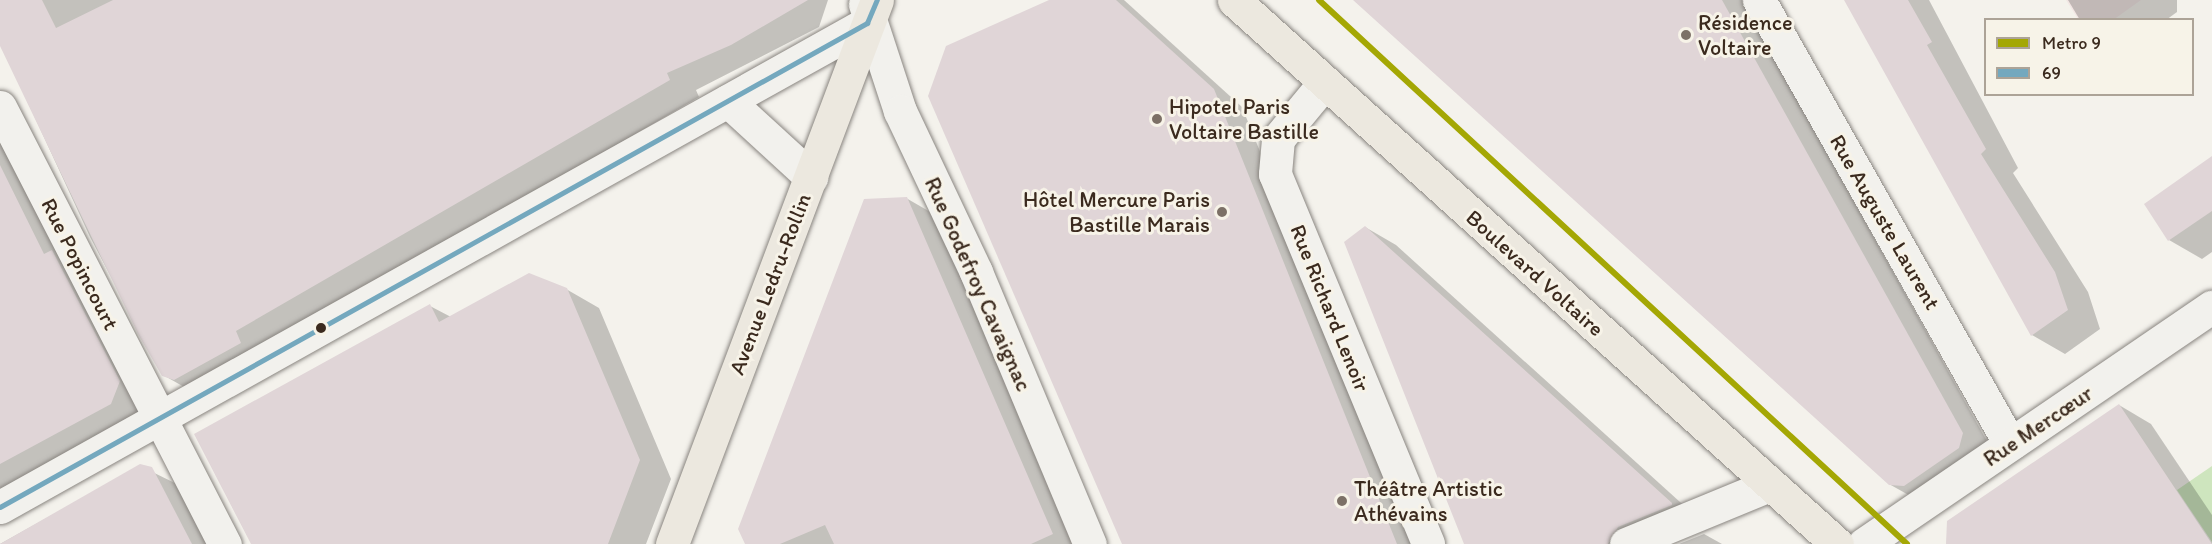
<!DOCTYPE html>
<meta charset="utf-8">
<style>
body{margin:0}
#map{position:relative;width:2212px;height:544px;overflow:hidden;background:#f4f2ec;font-family:Itim,sans-serif}
div>[style]{position:absolute}
[style*='--x']{left:calc(var(--x)*1px);top:calc(var(--y)*1px);width:calc(var(--w)*1px);rotate:calc(var(--a)*1deg)}
.built>*{inset:0;background:#f2e6e4}
.green>*{inset:0;background:#cee5be}
.shadow>*{inset:0;background:#0003}
.building>*{inset:0;background:#e0d5d7}
.roads{filter:drop-shadow(0 0 2px #898580) drop-shadow(0 0 2px #898580)}
.minor>*{height:33px;margin:-16.5px;padding:0 16.5px;transform-origin:16.5px;border-radius:16.5px;background:#f2f1ed}
.major>*{height:33px;margin:-16.5px;padding:0 16.5px;transform-origin:16.5px;border-radius:16.5px;background:#ece8df}
.bus-1>*{height:4.5px;margin:-2.25px;padding:0 2.25px;transform-origin:2.25px;border-radius:2.25px;background:#74a8be}
.metro-1>*{height:6px;margin:-3px;padding:0 3px;transform-origin:3px;border-radius:3px;background:#a4a704}
.dots>*{width:16px;height:16px;translate:-50% -50%;box-sizing:border-box;border:3px solid #f7f3e8;border-radius:50%}
span{translate:-50% -50%;white-space:nowrap;text-align:center;line-height:1.15;-webkit-text-stroke:6px #f7f3e8;paint-order:stroke}
.poi-label{font-size:22px;color:#3b2a1e}
.left{translate:0 -50%;text-align:left}
.right{translate:-100% -50%;text-align:right}
.street-label{font-size:22px;color:#3b2a1e}
.legend{position:absolute;left:1984px;top:18px;width:210px;height:78px;box-sizing:border-box;background:#f7f3e8;border:2px solid #aca397;margin:0;padding:8px 10px;list-style:none;font-size:18px;color:#3b2a1e}
.legend li{display:flex;align-items:center;gap:12px;height:30px}
.legend b{width:30px;border:2px solid #aca397}
</style>
<div id="map">
<div class="built">
<div style="clip-path:polygon(2066px 0,2141px 0,2113px 20px,2078px 19px)"></div>
</div>
<div class="green">
<div style="clip-path:polygon(2212px 466px,2212px 542px,2177px 490px)"></div>
</div>
<div class="shadow">
<div style="clip-path:polygon(0 0,828px 0,819px 27px,696px 90px,699px 97px,193px 392px,163px 375px,90px 237px,0 42px)"></div>
<div style="clip-path:polygon(1052px 0,1124px 0,1242px 107px,1419px 544px,1123px 544px)"></div>
<div style="clip-path:polygon(1354px 0,1742px 0,1993px 452px,1921px 502px,1889px 484px)"></div>
<div style="clip-path:polygon(1846px 0,1929px 0,2018px 168px,2013px 173px,2088px 292px,2100px 329px,2065px 354px,2032px 335px)"></div>
<div style="clip-path:polygon(2068px 0,2177px 0,2177px 12px,2166px 20px,2080px 20px)"></div>
<div style="clip-path:polygon(0 126px,147px 398px,139px 420px,0 496px)"></div>
<div style="clip-path:polygon(2212px 158px,2212px 252px,2202px 259px,2169px 240px)"></div>
<div style="clip-path:polygon(906px 198px,939px 217px,1081px 544px,746px 544px)"></div>
<div style="clip-path:polygon(1365px 227px,1396px 245px,1701px 521px,1653px 544px,1466px 544px)"></div>
<div style="clip-path:polygon(566px 289px,599px 308px,671px 479px,646px 544px,253px 544px,430px 306px,451px 317px)"></div>
<div style="clip-path:polygon(2119px 405px,2151px 424px,2212px 515px,2212px 544px,1956px 544px)"></div>
<div style="clip-path:polygon(140px 466px,183px 487px,213px 544px,0 544px)"></div>
<div style="clip-path:polygon(1704px 534px,1722px 544px,1679px 544px)"></div>
</div>
<div class="building">
<div style="clip-path:polygon(0 0,42px 0,56px 28px,113px 0,808px 0,731px 45px,667px 73px,670px 80px,236px 331px,241px 343px,174px 380px,162px 376px,138px 334px,0 46px)"></div>
<div style="clip-path:polygon(1049px 0,1116px 0,1214px 89px,1397px 544px,1122px 544px,928px 96px,946px 46px)"></div>
<div style="clip-path:polygon(1353px 0,1722px 0,1963px 433px,1959px 448px,1904px 486px,1889px 485px)"></div>
<div style="clip-path:polygon(1844px 0,1908px 0,1932px 42px,1927px 45px,1986px 149px,1981px 154px,2055px 272px,2068px 310px,2031px 336px)"></div>
<div style="clip-path:polygon(2212px 156px,2212px 211px,2168px 241px,2144px 204px)"></div>
<div style="clip-path:polygon(0 165px,44px 254px,52px 250px,120px 381px,111px 404px,0 464px)"></div>
<div style="clip-path:polygon(907px 197px,1053px 534px,1031px 544px,834px 544px,825px 525px,780px 544px,745px 544px,738px 529px,864px 199px)"></div>
<div style="clip-path:polygon(1365px 226px,1672px 503px,1672px 505px,1618px 527px,1608px 544px,1464px 544px,1344px 242px)"></div>
<div style="clip-path:polygon(529px 273px,567px 288px,640px 460px,608px 544px,251px 544px,194px 434px,430px 304px,439px 322px)"></div>
<div style="clip-path:polygon(2119px 404px,2212px 544px,1946px 544px,1947px 521px)"></div>
<div style="clip-path:polygon(140px 464px,152px 467px,192px 544px,0 544px)"></div>
</div>
<div class="roads">
<div class="minor">
<div style="--x:1759;--y:0;--w:510;--a:60.52"></div>
<div style="--x:865;--y:4;--w:113;--a:71.9"></div>
<div style="--x:900;--y:111;--w:178;--a:64.7"></div>
<div style="--x:976;--y:272;--w:295;--a:67.3"></div>
<div style="--x:1325;--y:82;--w:74;--a:129.5"></div>
<div style="--x:1278;--y:139;--w:35;--a:95"></div>
<div style="--x:1275;--y:174;--w:400;--a:67.5"></div>
<div style="--x:728;--y:101;--w:113;--a:42.5"></div>
<div style="--x:0;--y:107;--w:492;--a:62.8"></div>
<div style="--x:0;--y:507;--w:993;--a:-29.17"></div>
<div style="--x:1626;--y:544;--w:155;--a:-22.4"></div>
<div style="--x:1864;--y:544;--w:421;--a:-34.3"></div>
</div>
<div class="major">
<div style="--x:1234;--y:0;--w:812;--a:42.06"></div>
<div style="--x:672;--y:544;--w:581;--a:-69.35"></div>
</div>
</div>
<div class="bus-1">
<div style="--x:0;--y:507;--w:993;--a:-29.17"></div>
<div style="--x:867;--y:23;--w:25;--a:-67"></div>
</div>
<div class="metro-1">
<div style="--x:1319;--y:0;--w:801;--a:42.77"></div>
</div>
<div class="dots">
<div style="left:1686px;top:35px;background:#7c7066"></div>
<div style="left:1157px;top:119px;background:#7c7066"></div>
<div style="left:1222px;top:212px;background:#7c7066"></div>
<div style="left:321px;top:328px;background:#3b2a1e"></div>
<div style="left:1342px;top:501px;background:#7c7066"></div>
</div>
<div class="poi-label">
<span class="left" style="left:1698px;top:35px">Résidence<br>Voltaire</span>
<span class="left" style="left:1169px;top:119px">Hipotel Paris<br>Voltaire Bastille</span>
<span class="right" style="left:1210px;top:212px">Hôtel Mercure Paris<br>Bastille Marais</span>
<span class="left" style="left:1354px;top:501px">Théâtre Artistic<br>Athévains</span>
</div>
<div class="street-label">
<span style="left:1885px;top:222px;rotate:60deg">Rue Auguste Laurent</span>
<span style="left:80px;top:264px;rotate:63deg">Rue Popincourt</span>
<span style="left:1535px;top:273px;rotate:42deg">Boulevard Voltaire</span>
<span style="left:770px;top:284px;rotate:-69deg">Avenue Ledru-Rollin</span>
<span style="left:978px;top:284px;rotate:66deg">Rue Godefroy Cavaignac</span>
<span style="left:1330px;top:308px;rotate:68deg">Rue Richard Lenoir</span>
<span style="left:2038px;top:426px;rotate:-34deg">Rue Mercœur</span>
</div>
<ul class="legend">
<li><b style="height:8px;background:#a4a704"></b>Metro 9</li>
<li><b style="height:8px;background:#74a8be"></b>69</li>
</ul>
</div>
